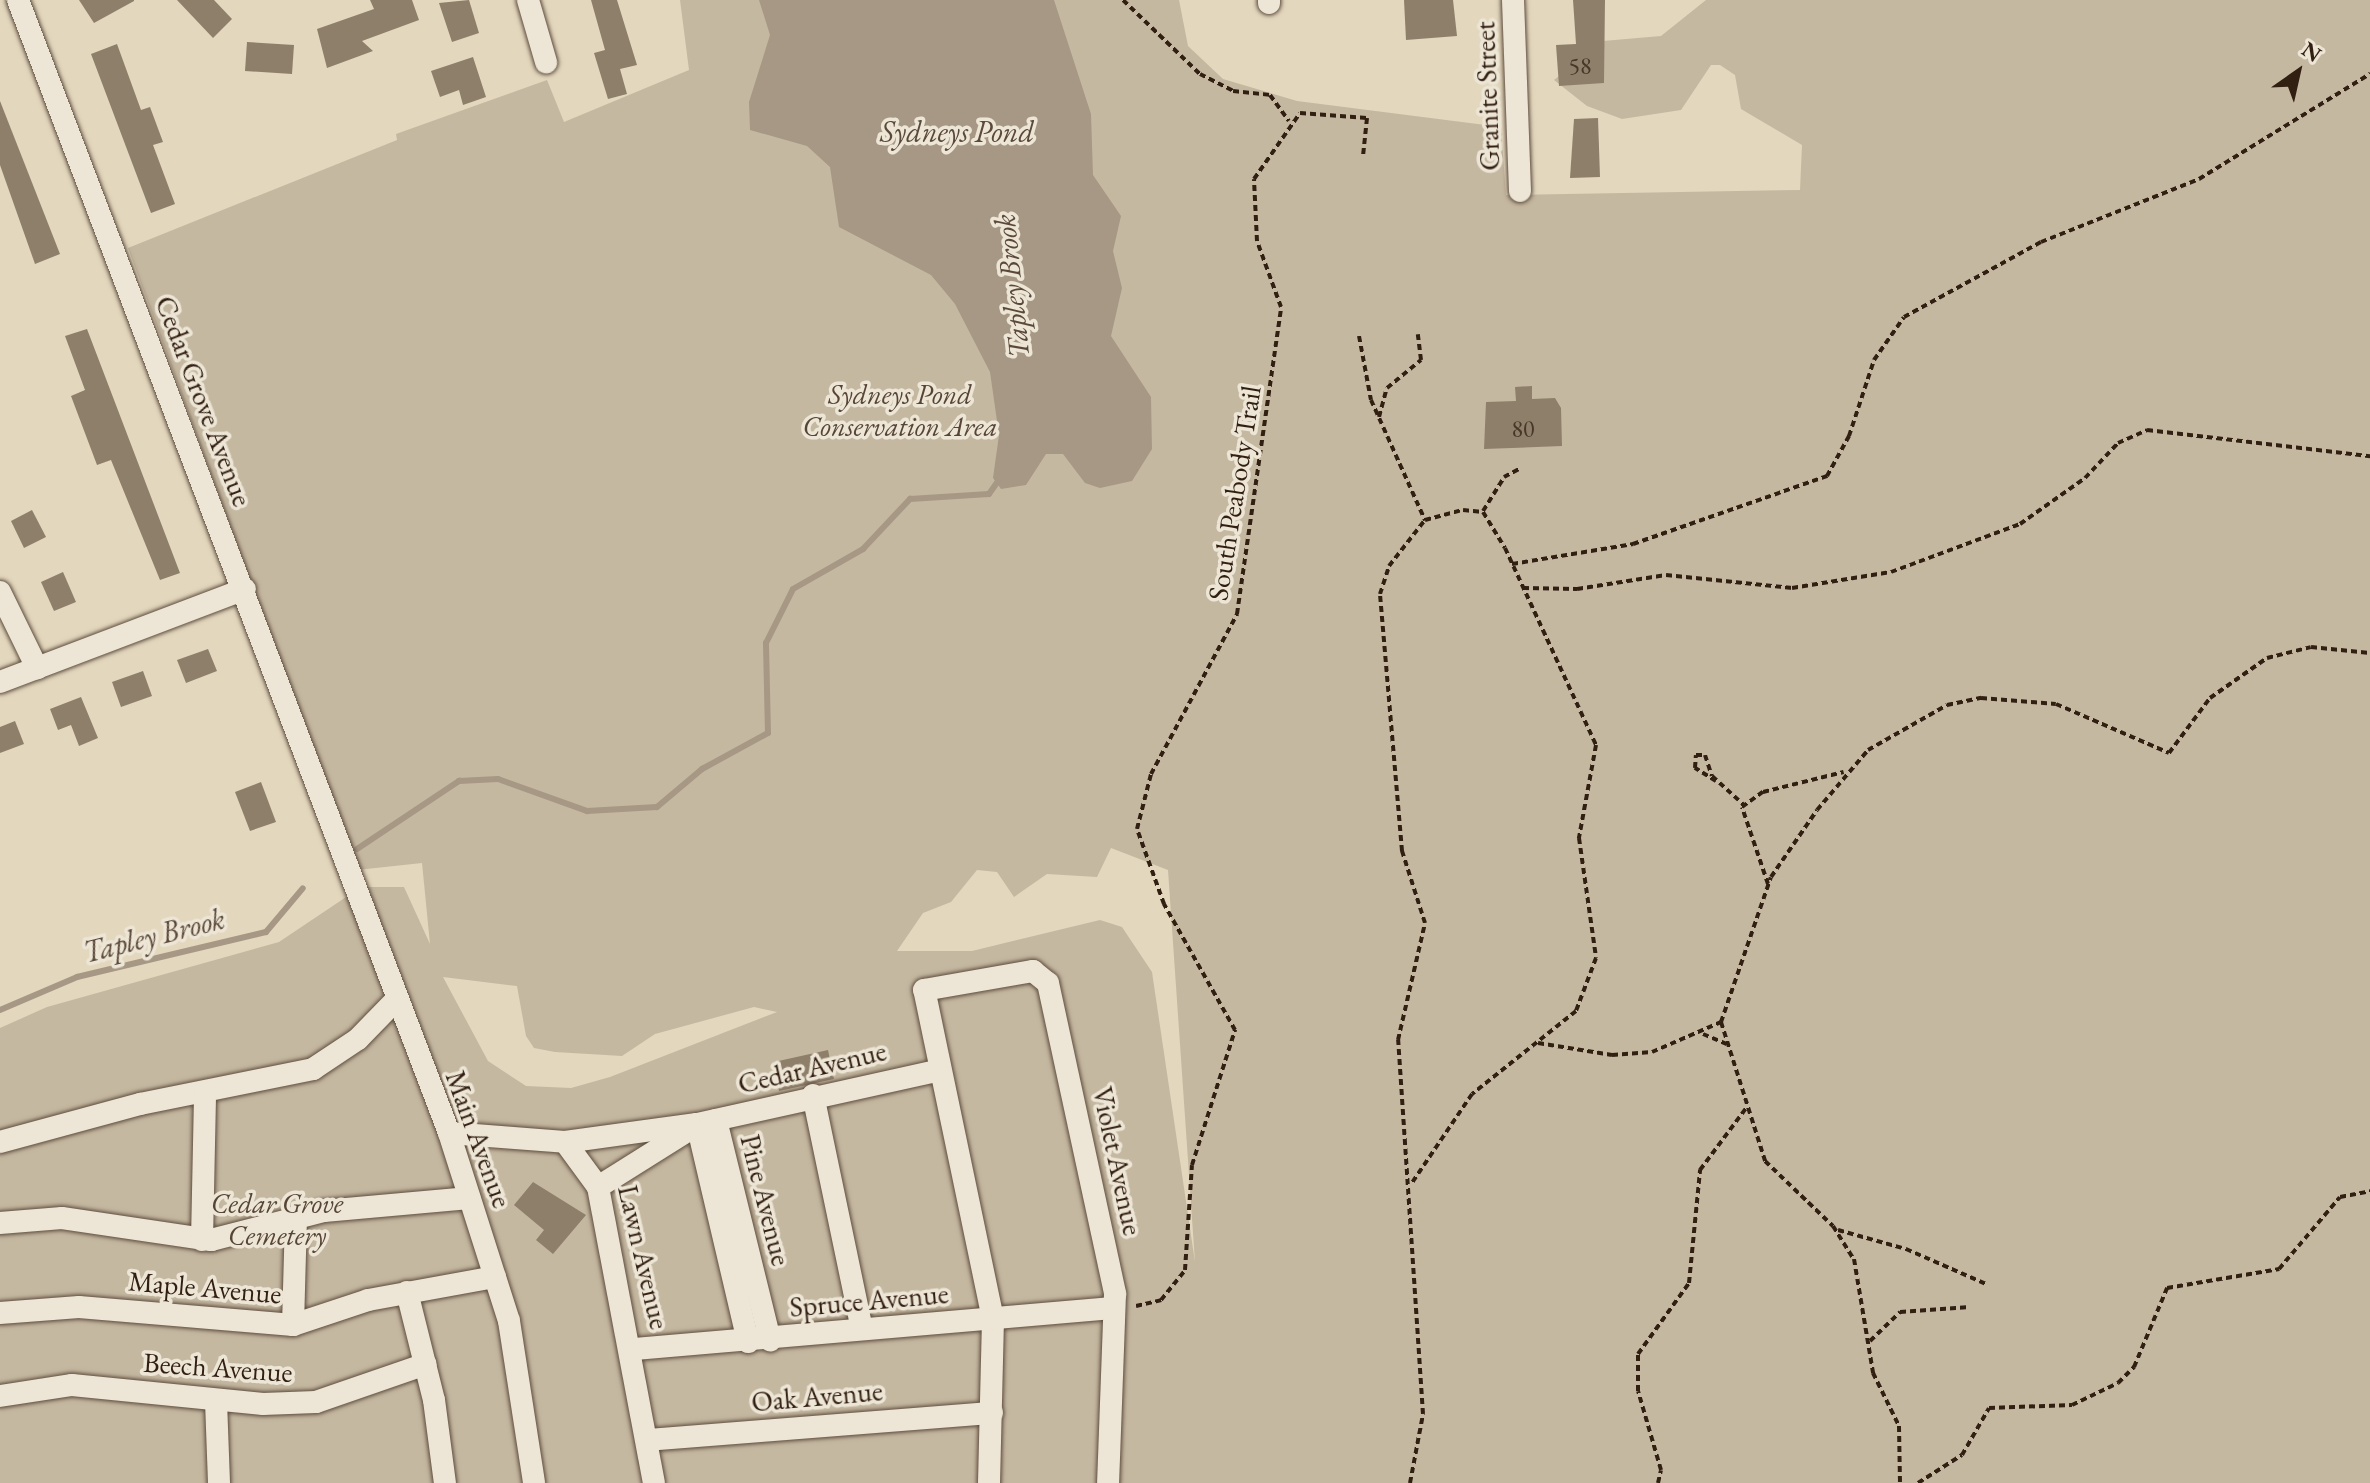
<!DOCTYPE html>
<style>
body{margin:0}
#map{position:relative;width:2370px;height:1483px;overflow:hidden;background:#e3d7be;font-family:"EB Garamond",serif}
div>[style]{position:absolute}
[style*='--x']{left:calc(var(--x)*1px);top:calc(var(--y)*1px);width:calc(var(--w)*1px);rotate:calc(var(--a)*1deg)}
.green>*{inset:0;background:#c5b8a1}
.water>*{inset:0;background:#a69884}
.stream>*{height:6px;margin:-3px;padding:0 3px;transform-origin:3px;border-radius:3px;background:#a69884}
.building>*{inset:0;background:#8e7f6b}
.path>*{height:4px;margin-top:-2px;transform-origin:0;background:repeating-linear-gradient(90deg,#311f12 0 6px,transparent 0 10px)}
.roads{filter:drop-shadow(0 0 2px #5e4d3d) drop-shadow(0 0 2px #5e4d3d)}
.minor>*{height:22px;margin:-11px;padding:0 11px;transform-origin:11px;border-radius:11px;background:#ede5d5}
span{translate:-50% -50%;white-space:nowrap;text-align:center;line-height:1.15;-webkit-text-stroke:7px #ede5d5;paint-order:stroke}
.number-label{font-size:24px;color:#483728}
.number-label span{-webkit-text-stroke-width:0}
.street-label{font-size:28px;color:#311f12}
.park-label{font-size:28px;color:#564536;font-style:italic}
.water-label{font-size:30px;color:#5a493a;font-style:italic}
.north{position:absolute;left:2258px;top:32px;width:80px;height:80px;-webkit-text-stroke:6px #ede5d5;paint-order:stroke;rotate:34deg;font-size:22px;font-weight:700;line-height:32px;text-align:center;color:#311f12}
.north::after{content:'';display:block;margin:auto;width:28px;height:36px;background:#311f12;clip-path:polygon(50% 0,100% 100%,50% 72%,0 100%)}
</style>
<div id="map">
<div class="green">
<div style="clip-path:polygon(evenodd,680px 0,1179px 0,1188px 46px,1223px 79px,1297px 101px,1501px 127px,1506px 195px,1800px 190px,1802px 145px,1741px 109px,1735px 75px,1720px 65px,1711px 65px,1681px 110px,1622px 119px,1587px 106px,1554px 80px,1603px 41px,1661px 36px,1706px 0,2370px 0,2370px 1483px,0 1483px,0 1028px,47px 1007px,279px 942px,361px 887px,404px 887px,430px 944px,422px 863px,357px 870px,128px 248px,397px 140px,396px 134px,547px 80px,564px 122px,689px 70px,680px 0,1111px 848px,1168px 870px,1195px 1262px,1152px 972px,1122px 927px,1100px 920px,972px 951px,897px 951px,923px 913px,951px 902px,977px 870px,997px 872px,1014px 897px,1047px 874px,1097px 877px,1111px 848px,680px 0,443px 977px,517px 986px,526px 1036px,534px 1048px,555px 1052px,622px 1056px,655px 1034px,754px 1007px,777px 1012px,610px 1077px,571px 1088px,526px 1086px,488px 1061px,443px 977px)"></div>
</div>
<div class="water">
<div style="clip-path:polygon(759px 0,1054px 0,1091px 114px,1093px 175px,1121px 216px,1113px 251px,1122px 288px,1111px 336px,1151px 397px,1152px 449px,1132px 481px,1100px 488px,1085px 483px,1063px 454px,1046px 454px,1026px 485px,1001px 489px,993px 478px,999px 435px,990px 372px,955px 304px,931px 275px,839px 227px,830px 167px,807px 146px,750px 130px,749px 102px,770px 35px)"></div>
</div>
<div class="stream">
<div style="--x:357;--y:849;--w:123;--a:-33.7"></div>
<div style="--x:459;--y:781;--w:39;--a:-3"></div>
<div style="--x:498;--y:779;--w:95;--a:19.8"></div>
<div style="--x:587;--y:811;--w:70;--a:-3.3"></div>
<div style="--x:657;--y:807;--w:59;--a:-40.2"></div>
<div style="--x:702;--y:769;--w:75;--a:-28.6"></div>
<div style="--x:768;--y:733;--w:90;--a:-91.3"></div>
<div style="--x:766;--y:643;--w:60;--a:-63.4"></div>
<div style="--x:793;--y:589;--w:81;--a:-29.7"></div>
<div style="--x:863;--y:549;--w:69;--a:-46.8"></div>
<div style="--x:910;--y:499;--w:79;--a:-3.6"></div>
<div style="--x:989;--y:494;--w:21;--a:-55"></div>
<div style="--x:0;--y:1010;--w:84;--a:-23.2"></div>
<div style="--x:77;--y:977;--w:194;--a:-13.4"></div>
<div style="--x:266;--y:932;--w:57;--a:-49.9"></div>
</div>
<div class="building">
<div style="clip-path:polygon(79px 0,134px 0,134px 1px,94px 23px)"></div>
<div style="clip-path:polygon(177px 0,214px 0,232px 19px,213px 38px)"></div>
<div style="clip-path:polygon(370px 0,412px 0,419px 20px,362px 41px,373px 51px,327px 68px,317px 29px,374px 9px)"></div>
<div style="clip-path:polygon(469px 0,479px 33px,452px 42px,439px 3px)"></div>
<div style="clip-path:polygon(591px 0,617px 0,637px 65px,620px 69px,627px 94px,608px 99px,594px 53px,605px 50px)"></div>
<div style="clip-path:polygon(1404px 0,1453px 0,1457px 36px,1406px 40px)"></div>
<div style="clip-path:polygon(1573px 0,1605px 0,1604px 83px,1559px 86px,1556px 45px,1576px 44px)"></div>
<div style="clip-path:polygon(247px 42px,294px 45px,292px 74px,245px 71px)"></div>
<div style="clip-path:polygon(117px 44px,141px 110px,150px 107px,163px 142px,153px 145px,175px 204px,151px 213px,91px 54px)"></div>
<div style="clip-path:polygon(473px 57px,486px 97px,463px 105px,459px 90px,440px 97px,431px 71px)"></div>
<div style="clip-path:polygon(0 101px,60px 254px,35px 264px,0 165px)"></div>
<div style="clip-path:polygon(1598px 118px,1600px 177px,1570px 178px,1574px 119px)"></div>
<div style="clip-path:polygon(87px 329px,180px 573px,160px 580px,111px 460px,97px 465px,71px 396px,85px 390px,65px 336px)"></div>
<div style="clip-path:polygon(1532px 386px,1532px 399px,1555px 398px,1561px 408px,1562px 446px,1484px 449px,1486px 402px,1516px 401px,1515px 387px)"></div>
<div style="clip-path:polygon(32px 510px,46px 537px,24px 548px,11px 521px)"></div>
<div style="clip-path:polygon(63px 572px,76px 602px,54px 611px,41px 582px)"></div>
<div style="clip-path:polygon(208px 649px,217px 671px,186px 683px,177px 660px)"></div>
<div style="clip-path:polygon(143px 671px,152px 696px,121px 707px,112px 682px)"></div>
<div style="clip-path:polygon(81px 697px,98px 738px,79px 746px,71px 725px,58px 730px,50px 709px)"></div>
<div style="clip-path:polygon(15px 721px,24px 744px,0 753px,0 727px)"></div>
<div style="clip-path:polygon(261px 782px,276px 822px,250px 831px,235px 792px)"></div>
<div style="clip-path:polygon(828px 1050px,834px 1079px,779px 1091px,774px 1062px)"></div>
<div style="clip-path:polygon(533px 1182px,586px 1215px,553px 1254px,536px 1240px,544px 1230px,514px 1205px)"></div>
</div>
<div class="path">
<div style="--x:1123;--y:0;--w:107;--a:43.9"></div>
<div style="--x:1200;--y:74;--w:37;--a:27"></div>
<div style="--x:1233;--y:91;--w:37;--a:6"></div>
<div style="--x:1270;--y:95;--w:32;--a:54"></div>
<div style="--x:1359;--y:336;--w:65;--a:79.4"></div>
<div style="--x:1371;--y:400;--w:132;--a:65.8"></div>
<div style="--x:1379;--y:417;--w:30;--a:-75"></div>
<div style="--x:1387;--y:388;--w:44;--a:-39.5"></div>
<div style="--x:1421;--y:360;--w:26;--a:-97"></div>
<div style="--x:1483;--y:511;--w:40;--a:-58"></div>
<div style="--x:1504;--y:477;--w:17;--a:-28"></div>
<div style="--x:1512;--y:564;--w:123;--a:-9.4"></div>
<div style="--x:1633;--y:544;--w:206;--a:-19.3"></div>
<div style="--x:1827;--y:476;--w:46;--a:-61.2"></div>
<div style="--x:1849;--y:436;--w:80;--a:-71.8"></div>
<div style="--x:1874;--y:360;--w:52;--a:-55.1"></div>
<div style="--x:1904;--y:317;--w:156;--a:-28.7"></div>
<div style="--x:2041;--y:242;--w:170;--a:-21.7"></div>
<div style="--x:2199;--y:179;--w:201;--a:-31.6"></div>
<div style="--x:1523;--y:588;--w:54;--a:1.1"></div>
<div style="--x:1577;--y:589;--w:90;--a:-8.9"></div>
<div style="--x:1666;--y:575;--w:127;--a:5.9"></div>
<div style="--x:1792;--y:588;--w:100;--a:-9.2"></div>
<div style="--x:1891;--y:572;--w:138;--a:-20.4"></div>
<div style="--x:2020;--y:524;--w:80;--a:-35.3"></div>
<div style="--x:2085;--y:478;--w:48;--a:-46.7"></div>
<div style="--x:2118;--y:443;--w:32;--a:-24"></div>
<div style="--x:2147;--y:430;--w:225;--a:6.7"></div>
<div style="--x:1716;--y:781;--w:25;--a:-148"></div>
<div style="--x:1695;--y:768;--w:13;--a:-86"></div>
<div style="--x:1696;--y:755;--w:9;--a:0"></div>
<div style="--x:1705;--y:755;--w:22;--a:72"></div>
<div style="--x:1712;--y:776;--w:43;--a:42.2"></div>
<div style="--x:1768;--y:884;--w:81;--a:-108.7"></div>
<div style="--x:1742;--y:807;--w:26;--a:-36"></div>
<div style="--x:1763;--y:792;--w:83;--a:-13.9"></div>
<div style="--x:1721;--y:1022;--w:146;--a:72.4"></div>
<div style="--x:1765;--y:1161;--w:94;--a:43.7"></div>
<div style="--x:1833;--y:1226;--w:39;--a:58"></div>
<div style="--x:1854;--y:1259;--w:116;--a:80.5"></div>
<div style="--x:1873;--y:1373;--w:59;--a:63.9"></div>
<div style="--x:1899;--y:1426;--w:57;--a:89"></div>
<div style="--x:1703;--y:1034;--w:26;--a:23"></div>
<div style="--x:1538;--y:1043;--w:75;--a:9.2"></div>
<div style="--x:1612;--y:1055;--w:40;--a:-4.3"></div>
<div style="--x:1652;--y:1052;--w:75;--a:-23.5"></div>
<div style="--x:1721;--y:1022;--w:153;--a:-71"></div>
<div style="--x:1771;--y:877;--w:81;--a:-55.5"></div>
<div style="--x:1817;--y:810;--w:79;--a:-49.6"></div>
<div style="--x:1868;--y:750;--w:91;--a:-29.7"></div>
<div style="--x:1947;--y:705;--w:35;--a:-12"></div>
<div style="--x:1981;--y:698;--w:75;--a:4.6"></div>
<div style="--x:2056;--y:704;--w:123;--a:23.4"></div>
<div style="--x:2169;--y:753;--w:69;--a:-53.3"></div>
<div style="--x:2210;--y:698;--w:70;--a:-35.1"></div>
<div style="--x:2267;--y:658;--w:45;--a:-14"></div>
<div style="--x:2311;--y:647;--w:59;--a:5.8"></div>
<div style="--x:1838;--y:1230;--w:71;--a:15.6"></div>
<div style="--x:1906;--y:1249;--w:87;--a:23.6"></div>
<div style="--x:1136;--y:1306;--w:26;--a:-13"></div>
<div style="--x:1161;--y:1300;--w:38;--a:-51"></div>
<div style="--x:1185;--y:1270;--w:105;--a:-86.2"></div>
<div style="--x:1192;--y:1165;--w:142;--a:-72.3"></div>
<div style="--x:1235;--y:1030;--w:145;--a:-119.4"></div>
<div style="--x:1164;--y:904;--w:80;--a:-109.8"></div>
<div style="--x:1137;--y:829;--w:57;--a:-75.7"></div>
<div style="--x:1151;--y:774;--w:182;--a:-61.7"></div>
<div style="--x:1237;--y:614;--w:310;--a:-81.8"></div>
<div style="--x:1281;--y:307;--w:70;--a:-110"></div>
<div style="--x:1257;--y:241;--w:62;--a:-92.8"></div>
<div style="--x:1254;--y:179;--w:80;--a:-55.1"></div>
<div style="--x:1300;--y:113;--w:67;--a:4.3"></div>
<div style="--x:1367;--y:118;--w:37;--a:96"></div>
<div style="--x:1870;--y:1341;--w:42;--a:-44"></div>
<div style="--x:1900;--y:1312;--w:70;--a:-4.1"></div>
<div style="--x:1410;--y:1483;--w:70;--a:-79.3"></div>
<div style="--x:1423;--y:1414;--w:375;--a:-93.8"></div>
<div style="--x:1398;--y:1040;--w:120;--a:-77"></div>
<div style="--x:1425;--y:923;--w:76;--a:-107.7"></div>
<div style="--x:1402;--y:851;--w:258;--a:-94.9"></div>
<div style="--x:1380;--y:594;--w:29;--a:-72"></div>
<div style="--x:1389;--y:566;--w:58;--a:-52"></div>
<div style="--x:1425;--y:520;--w:39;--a:-15"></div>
<div style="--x:1463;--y:510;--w:20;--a:6"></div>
<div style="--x:1483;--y:512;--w:42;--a:58.6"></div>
<div style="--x:1505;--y:548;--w:217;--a:65.2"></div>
<div style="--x:1596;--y:745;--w:95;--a:100.4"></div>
<div style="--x:1579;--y:838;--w:121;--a:81.9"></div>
<div style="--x:1596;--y:958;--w:57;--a:110.7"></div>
<div style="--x:1576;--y:1011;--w:133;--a:141.4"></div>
<div style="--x:1472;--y:1094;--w:109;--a:124.1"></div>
<div style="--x:1658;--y:1483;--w:13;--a:-77"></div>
<div style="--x:1661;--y:1470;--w:82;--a:-106.2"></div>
<div style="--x:1638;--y:1391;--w:37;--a:-90"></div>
<div style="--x:1638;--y:1354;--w:87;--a:-54.3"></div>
<div style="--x:1689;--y:1283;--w:114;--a:-84.4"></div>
<div style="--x:1700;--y:1170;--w:79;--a:-53.3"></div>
<div style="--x:1918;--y:1483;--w:52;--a:-32.5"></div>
<div style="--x:1962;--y:1455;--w:54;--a:-60.1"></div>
<div style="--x:1989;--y:1408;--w:83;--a:-2.1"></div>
<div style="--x:2072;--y:1405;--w:51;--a:-25.6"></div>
<div style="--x:2118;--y:1383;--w:23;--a:-45"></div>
<div style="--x:2134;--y:1367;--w:86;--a:-67.3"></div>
<div style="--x:2167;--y:1288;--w:114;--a:-9.6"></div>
<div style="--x:2279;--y:1269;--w:94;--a:-49.7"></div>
<div style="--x:2340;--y:1197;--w:31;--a:-11"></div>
</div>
<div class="roads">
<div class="minor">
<div style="--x:18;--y:0;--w:1212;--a:69.17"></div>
<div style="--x:449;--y:1133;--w:197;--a:72.3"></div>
<div style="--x:509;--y:1321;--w:164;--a:81.2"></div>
<div style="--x:528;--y:0;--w:65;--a:73.8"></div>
<div style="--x:1269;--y:0;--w:3;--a:90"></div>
<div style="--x:1513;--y:0;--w:191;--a:87.9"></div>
<div style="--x:0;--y:592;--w:85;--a:64"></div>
<div style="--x:0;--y:682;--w:262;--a:-20.8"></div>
<div style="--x:813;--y:1095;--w:239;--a:78.2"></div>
<div style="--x:716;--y:1120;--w:227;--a:76.2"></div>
<div style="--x:697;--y:1124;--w:224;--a:76.8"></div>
<div style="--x:449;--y:1133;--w:116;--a:4.4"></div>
<div style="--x:565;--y:1142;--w:133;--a:-7.8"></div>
<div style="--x:697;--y:1124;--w:249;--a:-12.5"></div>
<div style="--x:0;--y:1142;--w:145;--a:-15.2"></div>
<div style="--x:140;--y:1104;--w:177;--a:-11.4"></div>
<div style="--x:313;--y:1069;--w:54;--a:-33.7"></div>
<div style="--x:358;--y:1039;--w:52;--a:-45.8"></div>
<div style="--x:565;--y:1142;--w:56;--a:53.7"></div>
<div style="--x:598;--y:1187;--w:301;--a:79.3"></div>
<div style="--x:598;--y:1187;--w:111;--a:-32.1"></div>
<div style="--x:0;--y:1223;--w:62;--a:-4.6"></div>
<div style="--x:62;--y:1218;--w:151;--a:8.4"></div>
<div style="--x:211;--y:1240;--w:117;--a:-14.4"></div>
<div style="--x:324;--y:1211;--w:146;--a:-5.1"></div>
<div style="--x:202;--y:1240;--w:147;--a:-88.8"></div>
<div style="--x:407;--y:1292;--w:111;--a:76"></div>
<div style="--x:434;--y:1400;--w:84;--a:82.5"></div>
<div style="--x:0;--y:1313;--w:79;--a:-4.3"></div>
<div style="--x:79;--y:1307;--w:215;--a:4.8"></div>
<div style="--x:293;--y:1325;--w:79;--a:-18.4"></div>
<div style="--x:368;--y:1300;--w:129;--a:-10.3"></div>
<div style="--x:293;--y:1325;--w:109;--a:-88.4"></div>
<div style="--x:634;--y:1349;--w:478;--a:-4.9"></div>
<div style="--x:0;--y:1396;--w:73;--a:-8.7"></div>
<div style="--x:72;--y:1385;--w:192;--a:5.7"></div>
<div style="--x:263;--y:1404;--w:53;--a:-2.2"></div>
<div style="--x:316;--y:1402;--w:116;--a:-19.1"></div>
<div style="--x:216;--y:1401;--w:82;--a:87.9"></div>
<div style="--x:647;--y:1440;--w:346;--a:-4.5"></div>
<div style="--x:989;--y:1483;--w:164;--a:-88.6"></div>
<div style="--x:993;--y:1319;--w:336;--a:-101.8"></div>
<div style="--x:924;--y:990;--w:111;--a:-9.9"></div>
<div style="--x:1033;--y:971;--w:19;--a:39"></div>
<div style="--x:1048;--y:983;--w:318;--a:77.8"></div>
<div style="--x:1115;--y:1294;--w:189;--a:92.1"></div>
</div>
</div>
<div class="number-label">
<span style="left:1580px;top:66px">58</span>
<span style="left:1523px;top:429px">80</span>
</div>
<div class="street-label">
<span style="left:1487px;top:96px;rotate:-92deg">Granite Street</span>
<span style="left:204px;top:401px;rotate:69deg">Cedar Grove Avenue</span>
<span style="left:1234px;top:493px;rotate:-81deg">South Peabody Trail</span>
<span style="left:812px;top:1067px;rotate:-13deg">Cedar Avenue</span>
<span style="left:479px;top:1139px;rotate:70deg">Main Avenue</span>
<span style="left:1118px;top:1161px;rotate:78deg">Violet Avenue</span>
<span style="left:766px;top:1200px;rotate:76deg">Pine Avenue</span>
<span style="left:644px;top:1257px;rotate:77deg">Lawn Avenue</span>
<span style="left:205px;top:1287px;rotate:5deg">Maple Avenue</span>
<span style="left:869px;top:1300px;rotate:-5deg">Spruce Avenue</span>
<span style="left:218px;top:1367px;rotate:4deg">Beech Avenue</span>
<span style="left:817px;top:1396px;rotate:-5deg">Oak Avenue</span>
</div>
<div class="park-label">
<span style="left:900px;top:410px">Sydneys Pond<br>Conservation Area</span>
<span style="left:277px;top:1219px">Cedar Grove<br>Cemetery</span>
</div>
<div class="water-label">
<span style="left:957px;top:132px">Sydneys Pond</span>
<span style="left:1012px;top:286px;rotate:-96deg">Tapley Brook</span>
<span style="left:154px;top:936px;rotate:-14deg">Tapley Brook</span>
</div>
<div class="north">N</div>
</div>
